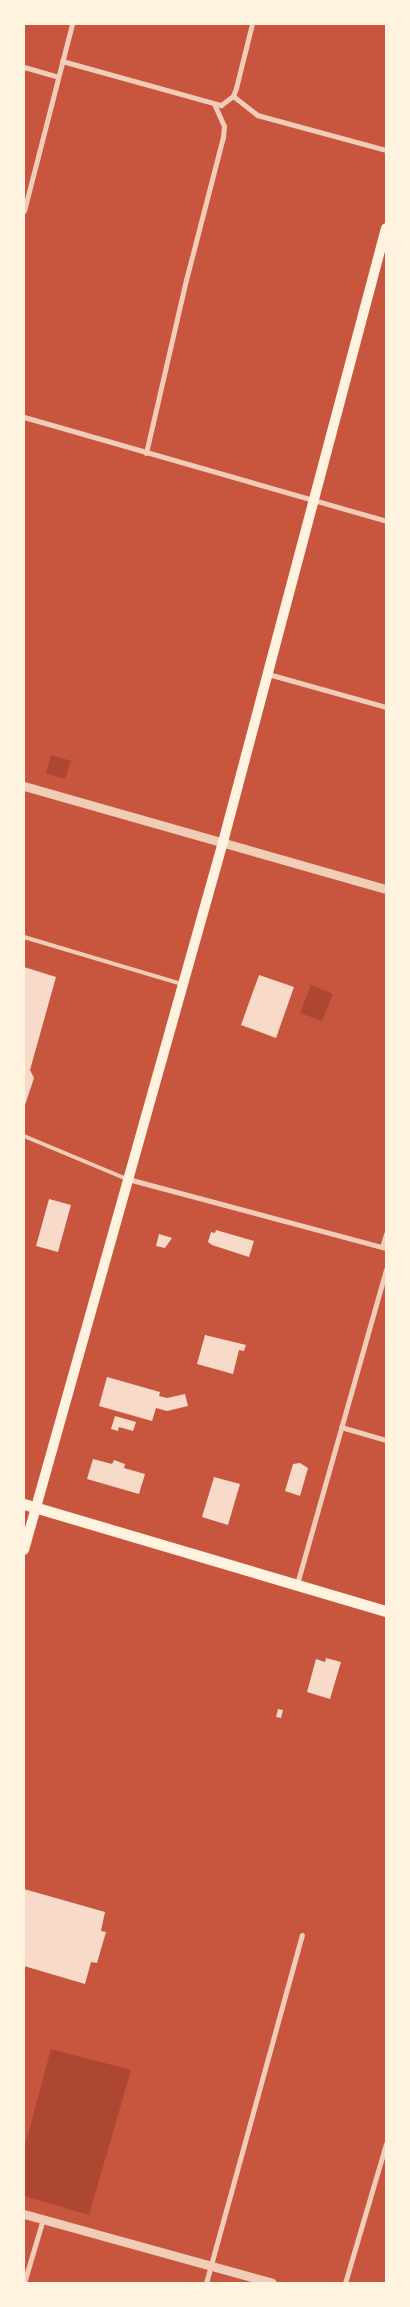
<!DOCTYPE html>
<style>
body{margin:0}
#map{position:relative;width:410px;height:2307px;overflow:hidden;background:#c8553d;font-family:"Nunito Sans",sans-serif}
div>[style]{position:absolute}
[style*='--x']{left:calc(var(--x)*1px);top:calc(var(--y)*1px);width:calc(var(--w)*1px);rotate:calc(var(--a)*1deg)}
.green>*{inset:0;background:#ae4732}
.building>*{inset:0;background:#f7dbc8}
.service>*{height:4px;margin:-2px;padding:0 2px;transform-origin:2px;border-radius:2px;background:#f1ccb7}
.minor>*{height:5px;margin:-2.5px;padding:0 2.5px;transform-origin:2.5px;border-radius:2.5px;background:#f1ccb7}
.tertiary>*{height:9px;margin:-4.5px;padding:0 4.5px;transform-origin:4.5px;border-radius:4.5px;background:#f1ccb7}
.secondary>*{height:10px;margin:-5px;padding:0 5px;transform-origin:5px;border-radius:5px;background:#fff3e0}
.primary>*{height:11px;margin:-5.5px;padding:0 5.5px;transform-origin:5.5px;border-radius:5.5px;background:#fff3e0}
span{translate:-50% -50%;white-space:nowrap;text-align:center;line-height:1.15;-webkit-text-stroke:4px #fff3e0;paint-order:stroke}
.frame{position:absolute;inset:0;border:25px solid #fff3e0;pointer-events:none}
</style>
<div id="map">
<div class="green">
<div style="clip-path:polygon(51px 755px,71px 761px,65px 779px,46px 773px)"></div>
<div style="clip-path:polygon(311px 985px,333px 994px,322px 1021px,300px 1013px)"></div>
<div style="clip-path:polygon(51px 2049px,131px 2070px,89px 2215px,24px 2196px,24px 2149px)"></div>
</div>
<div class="building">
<div style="clip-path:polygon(24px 967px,56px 977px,30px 1070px,34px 1078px,24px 1108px)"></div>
<div style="clip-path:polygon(259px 975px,294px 987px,276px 1038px,241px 1025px)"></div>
<div style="clip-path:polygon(49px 1199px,71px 1205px,58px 1252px,36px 1246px)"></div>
<div style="clip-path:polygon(216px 1230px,254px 1241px,249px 1257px,212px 1245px,208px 1242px,211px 1232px,215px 1233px)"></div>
<div style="clip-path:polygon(159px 1234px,172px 1238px,165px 1248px,156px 1246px)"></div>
<div style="clip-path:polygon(205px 1335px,246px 1345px,244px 1351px,239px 1350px,233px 1374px,197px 1364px)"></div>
<div style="clip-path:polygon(107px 1377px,160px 1392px,159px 1396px,167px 1398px,185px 1394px,188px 1406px,167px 1411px,156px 1408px,152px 1421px,99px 1406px)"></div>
<div style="clip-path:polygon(115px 1416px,136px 1422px,133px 1431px,119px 1427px,118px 1431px,111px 1429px)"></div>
<div style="clip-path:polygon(93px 1459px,112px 1464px,114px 1460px,125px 1464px,124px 1468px,145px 1474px,139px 1494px,87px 1479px)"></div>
<div style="clip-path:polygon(300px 1463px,308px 1468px,300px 1496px,285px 1491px,293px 1464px)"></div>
<div style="clip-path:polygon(214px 1477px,240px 1484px,228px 1525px,202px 1517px)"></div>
<div style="clip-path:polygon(326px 1658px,341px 1662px,330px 1699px,307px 1692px,316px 1659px,325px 1662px)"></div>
<div style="clip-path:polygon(278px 1709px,283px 1710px,281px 1718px,276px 1717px)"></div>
<div style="clip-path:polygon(24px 1889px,105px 1912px,101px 1931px,106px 1932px,97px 1963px,91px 1962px,85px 1984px,24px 1966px)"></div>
</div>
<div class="service">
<div style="--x:24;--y:937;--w:165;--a:16.6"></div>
<div style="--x:24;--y:1136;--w:112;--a:22.7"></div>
</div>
<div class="minor">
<div style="--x:62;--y:61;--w:165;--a:15.5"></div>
<div style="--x:221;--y:105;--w:15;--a:-37"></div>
<div style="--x:233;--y:96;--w:9;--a:-69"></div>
<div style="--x:236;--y:88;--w:66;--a:-76"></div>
<div style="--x:24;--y:67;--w:35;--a:16"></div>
<div style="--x:233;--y:96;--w:31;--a:38"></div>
<div style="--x:257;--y:115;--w:134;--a:15.2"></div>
<div style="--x:24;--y:211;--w:193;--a:-75.6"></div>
<div style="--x:24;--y:417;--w:377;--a:16"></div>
<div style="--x:146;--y:453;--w:178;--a:-77"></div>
<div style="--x:186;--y:280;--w:148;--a:-75.5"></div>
<div style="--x:223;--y:137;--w:11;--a:-85"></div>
<div style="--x:224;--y:126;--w:24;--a:-114"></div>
<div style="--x:268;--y:674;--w:123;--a:15.6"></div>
<div style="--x:128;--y:1179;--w:267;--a:15"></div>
<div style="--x:382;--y:1247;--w:14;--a:-73"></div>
<div style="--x:341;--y:1427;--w:47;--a:16.1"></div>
<div style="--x:297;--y:1584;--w:327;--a:-74.2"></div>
<div style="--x:24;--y:2283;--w:67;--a:-73.5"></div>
<div style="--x:206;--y:2283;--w:361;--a:-74.6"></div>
<div style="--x:345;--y:2283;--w:145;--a:-73.6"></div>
</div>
<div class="tertiary">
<div style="--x:24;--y:786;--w:376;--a:15.9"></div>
<div style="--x:24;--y:2214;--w:257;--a:15.5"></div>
</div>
<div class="secondary">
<div style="--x:24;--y:1550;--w:735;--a:-74.3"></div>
<div style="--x:223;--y:842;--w:635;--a:-75.13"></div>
</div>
<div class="primary">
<div style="--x:24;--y:1504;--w:377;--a:16.5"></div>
</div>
<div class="frame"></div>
</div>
